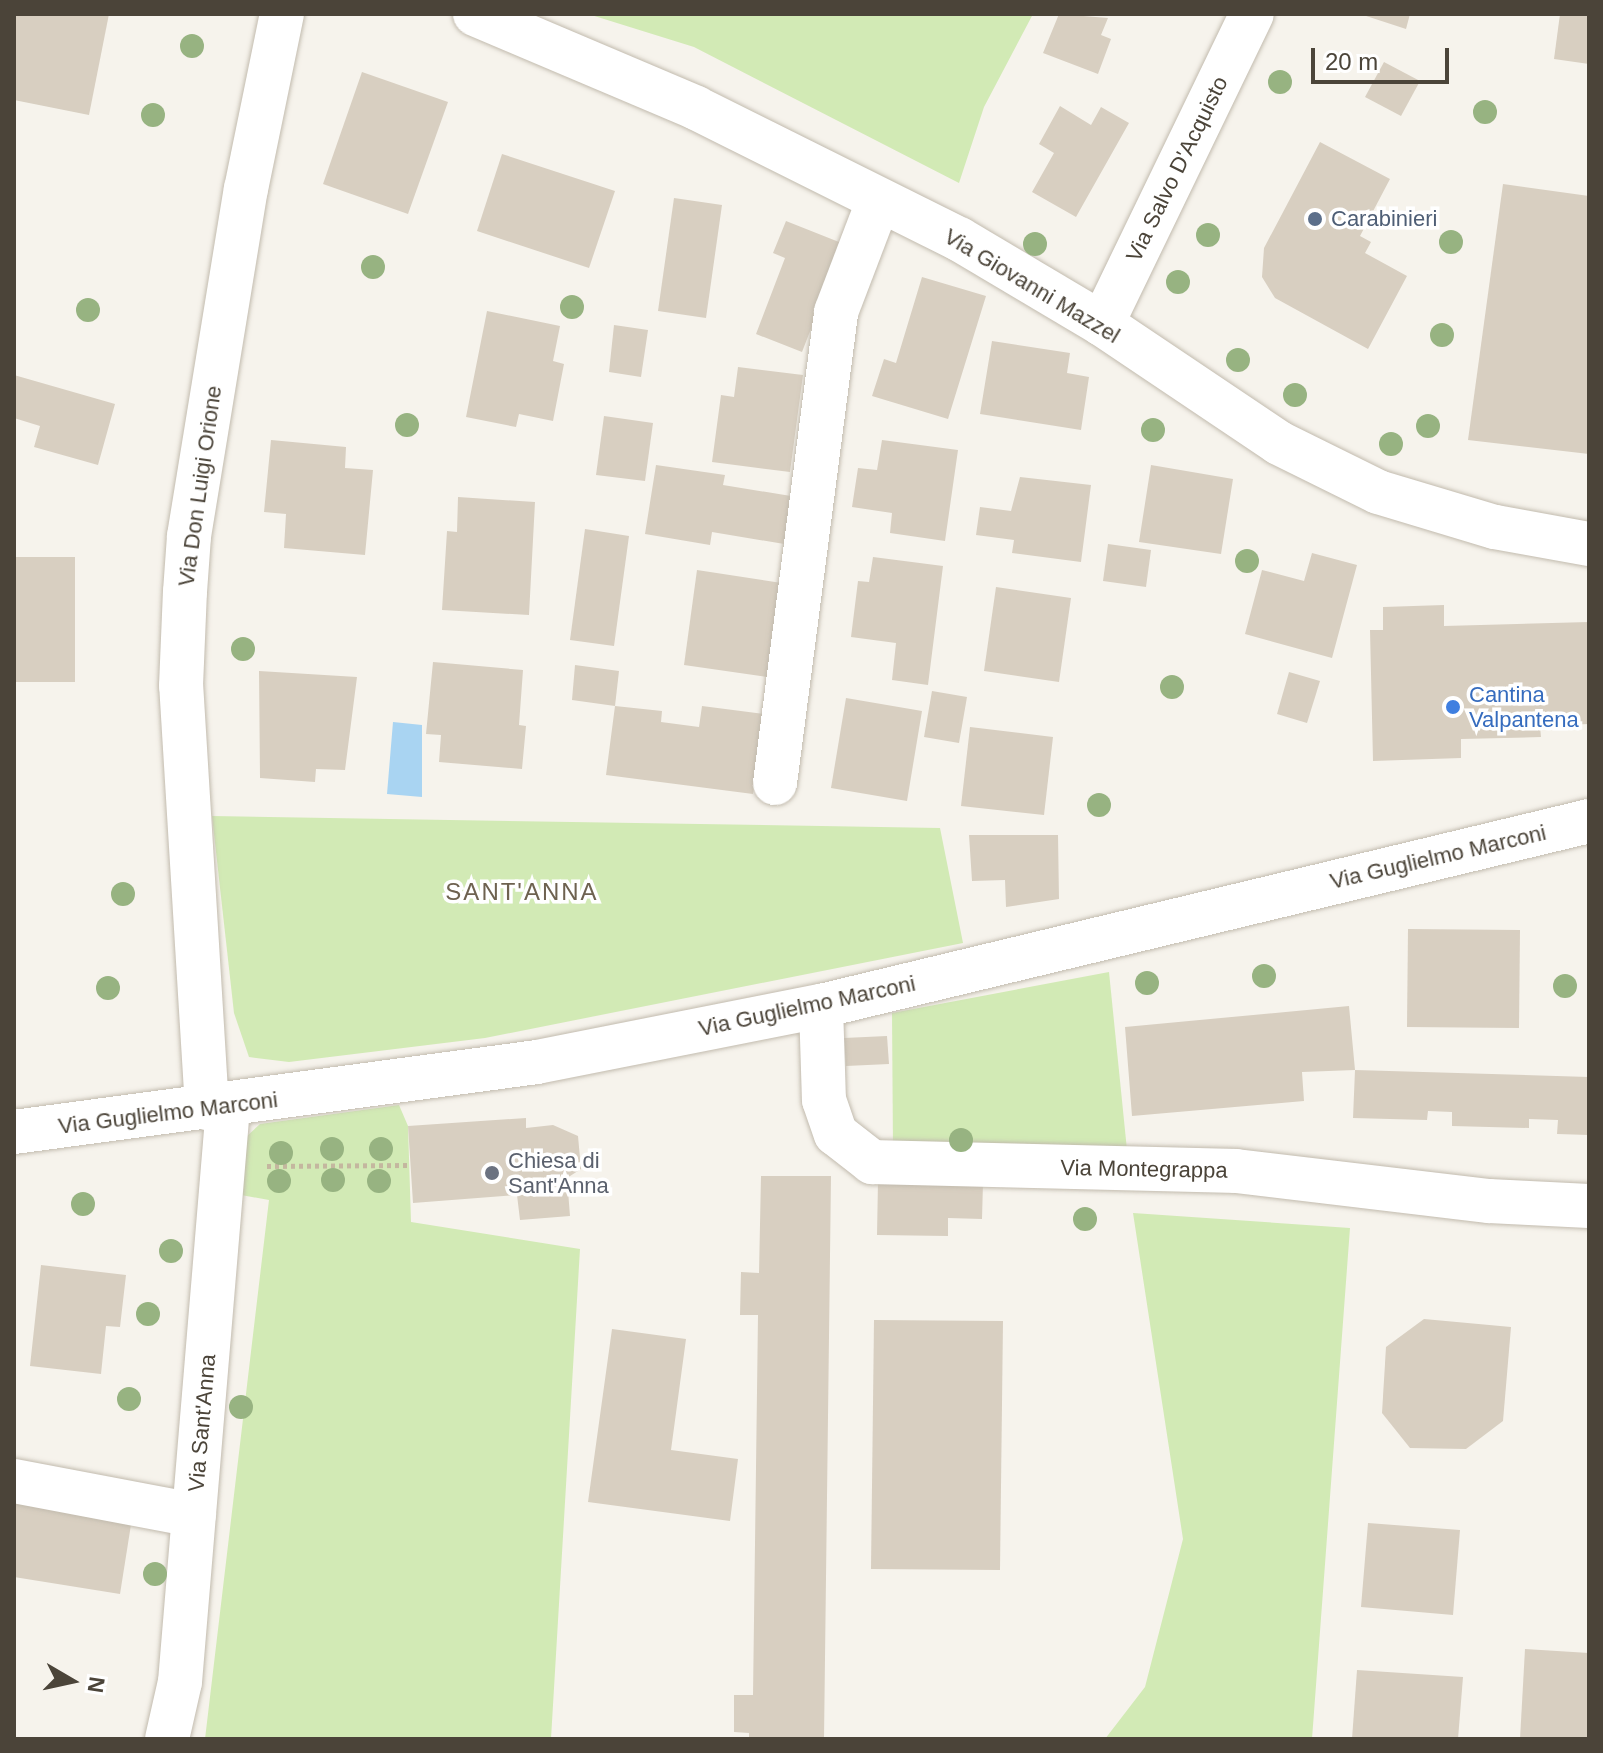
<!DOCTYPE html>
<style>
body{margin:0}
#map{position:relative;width:1603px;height:1753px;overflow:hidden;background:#f6f3ec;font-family:Arial,sans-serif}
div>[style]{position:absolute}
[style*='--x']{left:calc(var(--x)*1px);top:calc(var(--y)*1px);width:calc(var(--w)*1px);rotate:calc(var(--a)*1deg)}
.green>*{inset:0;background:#d2eab5}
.water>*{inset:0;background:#a9d4f2}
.building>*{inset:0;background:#d8cfc1}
.path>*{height:5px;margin-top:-2.5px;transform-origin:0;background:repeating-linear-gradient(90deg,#c4b79f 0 4px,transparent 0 8px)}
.roads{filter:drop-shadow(0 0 2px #c2bbae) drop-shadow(0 0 2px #c2bbae)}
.minor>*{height:44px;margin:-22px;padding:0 22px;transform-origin:22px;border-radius:22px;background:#fff}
.trees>*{width:24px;height:24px;margin:-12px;border-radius:50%;background:#97b381}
.dots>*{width:22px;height:22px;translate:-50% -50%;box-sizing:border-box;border:4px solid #fff;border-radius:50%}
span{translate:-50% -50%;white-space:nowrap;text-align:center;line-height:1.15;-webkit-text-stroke:7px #fff;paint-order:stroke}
.street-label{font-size:22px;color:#4b4439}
.service-label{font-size:22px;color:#4e5e75}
.left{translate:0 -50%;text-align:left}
.shop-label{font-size:22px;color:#366cbe}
.worship-label{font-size:22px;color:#5b616d}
.neighbourhood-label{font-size:24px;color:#6e6250;letter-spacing:2px}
.frame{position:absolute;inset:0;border:16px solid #4b4439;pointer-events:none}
.north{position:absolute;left:32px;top:1641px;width:80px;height:80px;-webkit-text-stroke:6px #fff;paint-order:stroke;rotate:99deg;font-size:22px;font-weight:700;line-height:32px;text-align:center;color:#4b4439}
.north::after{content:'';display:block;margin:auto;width:28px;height:36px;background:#4b4439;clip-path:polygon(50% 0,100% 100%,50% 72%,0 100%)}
.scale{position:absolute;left:1311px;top:48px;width:138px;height:36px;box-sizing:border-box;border:4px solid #4b4439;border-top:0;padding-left:10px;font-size:24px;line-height:28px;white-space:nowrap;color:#4b4439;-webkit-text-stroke:6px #fff;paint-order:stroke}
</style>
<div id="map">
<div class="green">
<div style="clip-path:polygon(588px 14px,1033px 14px,984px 107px,959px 183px,694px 47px)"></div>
<div style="clip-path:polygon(212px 816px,940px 828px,963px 943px,485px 1038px,289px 1062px,249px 1057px,234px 1013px)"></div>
<div style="clip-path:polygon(1109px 972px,1127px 1150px,893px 1149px,892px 1013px)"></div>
<div style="clip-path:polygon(399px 1105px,408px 1126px,411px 1222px,580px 1249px,551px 1739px,205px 1739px,269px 1200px,241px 1195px,245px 1138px,260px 1124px)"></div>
<div style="clip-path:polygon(1133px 1213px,1350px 1228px,1312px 1739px,1105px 1739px,1145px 1687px,1183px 1539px)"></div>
</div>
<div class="water">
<div style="clip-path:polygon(393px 722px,422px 725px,422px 797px,387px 794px)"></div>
</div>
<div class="building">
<div style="clip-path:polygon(14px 14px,109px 14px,89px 115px,14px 100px)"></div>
<div style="clip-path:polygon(1059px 14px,1108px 18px,1101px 35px,1111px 39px,1098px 74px,1043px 53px)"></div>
<div style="clip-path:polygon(1360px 14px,1410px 14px,1406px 29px)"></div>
<div style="clip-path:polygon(1560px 14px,1589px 14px,1589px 64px,1554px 59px)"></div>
<div style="clip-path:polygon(1384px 62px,1420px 81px,1401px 116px,1365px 97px)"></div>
<div style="clip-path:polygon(362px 72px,448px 102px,408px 214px,323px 184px)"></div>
<div style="clip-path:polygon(1060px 106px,1091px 125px,1101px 107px,1129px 123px,1076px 217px,1032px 192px,1054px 153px,1039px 144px)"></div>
<div style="clip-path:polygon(1320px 142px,1390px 179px,1360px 236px,1371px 242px,1365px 253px,1407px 276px,1368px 349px,1275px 298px,1262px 277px,1264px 248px)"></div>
<div style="clip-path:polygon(502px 154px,615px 191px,589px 268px,477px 231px)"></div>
<div style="clip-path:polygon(1503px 184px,1589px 196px,1589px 454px,1468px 440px)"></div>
<div style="clip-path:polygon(674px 198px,722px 205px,706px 318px,658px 311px)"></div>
<div style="clip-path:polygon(786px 221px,844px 244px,802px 352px,756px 334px,785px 258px,773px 253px)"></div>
<div style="clip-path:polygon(922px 277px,986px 296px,948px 419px,872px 396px,884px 359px,896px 363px)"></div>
<div style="clip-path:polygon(487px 311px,560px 326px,553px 361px,564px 364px,553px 421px,519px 414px,516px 427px,466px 417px)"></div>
<div style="clip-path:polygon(614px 325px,648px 330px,641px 377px,609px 372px)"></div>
<div style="clip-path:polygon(992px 341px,1070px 353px,1067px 373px,1089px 377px,1081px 430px,980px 414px)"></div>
<div style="clip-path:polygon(738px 367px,803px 375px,790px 472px,712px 462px,721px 395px,734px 397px)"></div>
<div style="clip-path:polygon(14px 375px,115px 404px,98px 465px,34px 447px,40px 426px,14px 418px)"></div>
<div style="clip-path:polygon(604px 416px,653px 423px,645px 481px,596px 475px)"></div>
<div style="clip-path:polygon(271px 440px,346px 447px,345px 468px,373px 470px,365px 555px,284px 548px,286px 514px,264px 512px)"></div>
<div style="clip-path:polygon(882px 440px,958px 450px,945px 541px,890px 533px,892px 513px,852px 507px,858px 468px,877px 470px)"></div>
<div style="clip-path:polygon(656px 465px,725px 475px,723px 485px,803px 498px,796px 546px,712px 532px,710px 545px,645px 534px)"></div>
<div style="clip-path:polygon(1151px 465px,1233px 479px,1221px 554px,1139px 542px)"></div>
<div style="clip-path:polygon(1020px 477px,1091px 485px,1081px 562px,1012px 553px,1014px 540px,976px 535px,980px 507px,1011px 511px)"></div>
<div style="clip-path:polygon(458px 497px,535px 502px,529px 615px,442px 610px,447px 531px,457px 532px)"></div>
<div style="clip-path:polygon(585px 529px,629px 536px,614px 646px,570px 640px)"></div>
<div style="clip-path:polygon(1108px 544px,1151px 550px,1146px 587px,1103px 581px)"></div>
<div style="clip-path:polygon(1312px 553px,1357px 565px,1332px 658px,1245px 634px,1262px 570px,1304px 581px)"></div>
<div style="clip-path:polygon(14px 557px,75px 557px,75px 682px,14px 682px)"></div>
<div style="clip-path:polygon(873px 557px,943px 566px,928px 685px,892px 680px,896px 643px,851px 637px,858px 581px,869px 582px)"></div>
<div style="clip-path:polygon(697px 570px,788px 584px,775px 678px,684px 665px)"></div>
<div style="clip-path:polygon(996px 587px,1071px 598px,1059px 682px,984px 671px)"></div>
<div style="clip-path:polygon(1444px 605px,1444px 626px,1589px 622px,1589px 724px,1540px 726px,1541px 737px,1461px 739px,1461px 758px,1373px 761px,1370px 630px,1383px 630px,1383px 607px)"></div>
<div style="clip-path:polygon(433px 662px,523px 670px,519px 725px,526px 726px,522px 769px,439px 762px,441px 735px,426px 734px)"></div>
<div style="clip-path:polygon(575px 665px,619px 671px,615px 706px,572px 700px)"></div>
<div style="clip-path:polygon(259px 671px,357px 677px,345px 770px,316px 769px,315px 782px,260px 778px)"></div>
<div style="clip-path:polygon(1289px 672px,1320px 681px,1307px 723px,1277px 714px)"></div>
<div style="clip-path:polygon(932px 691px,967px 697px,959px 743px,924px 737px)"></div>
<div style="clip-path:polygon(846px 698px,922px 711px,907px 801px,831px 788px)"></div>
<div style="clip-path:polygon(615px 706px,662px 711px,661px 722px,699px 727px,702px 706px,764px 714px,753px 794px,606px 775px)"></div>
<div style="clip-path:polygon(970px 727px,1053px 737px,1044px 815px,961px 806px)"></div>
<div style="clip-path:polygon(969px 835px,1058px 835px,1059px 899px,1006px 907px,1005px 880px,972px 881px)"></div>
<div style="clip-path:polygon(1408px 929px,1520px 930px,1519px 1028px,1407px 1027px)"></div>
<div style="clip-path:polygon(1349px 1006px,1355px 1070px,1302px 1072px,1304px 1101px,1132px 1116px,1125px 1027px)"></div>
<div style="clip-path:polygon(887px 1036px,889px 1064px,846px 1066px,844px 1038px)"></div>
<div style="clip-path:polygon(1355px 1070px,1589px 1077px,1589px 1135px,1557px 1134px,1558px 1120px,1529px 1119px,1529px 1128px,1452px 1126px,1452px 1112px,1428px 1111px,1427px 1120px,1353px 1118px)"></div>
<div style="clip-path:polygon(526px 1118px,526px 1128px,553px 1125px,578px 1136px,581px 1169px,567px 1178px,570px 1216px,520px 1220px,517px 1195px,413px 1203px,408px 1126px)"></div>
<div style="clip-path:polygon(761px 1176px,831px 1176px,824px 1739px,749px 1739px,749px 1733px,734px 1732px,734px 1695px,753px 1695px,758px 1315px,740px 1315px,741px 1272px,759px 1273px)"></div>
<div style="clip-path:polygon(878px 1181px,983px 1183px,982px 1219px,948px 1218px,948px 1236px,877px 1235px)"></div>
<div style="clip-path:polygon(41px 1265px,126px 1275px,120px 1327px,106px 1326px,101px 1374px,30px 1366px)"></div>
<div style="clip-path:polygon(1424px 1319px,1511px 1327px,1503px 1421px,1466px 1449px,1410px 1448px,1382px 1413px,1386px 1347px)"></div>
<div style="clip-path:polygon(874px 1320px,1003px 1321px,1000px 1570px,871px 1569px)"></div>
<div style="clip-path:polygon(612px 1329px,686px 1339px,671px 1450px,738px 1459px,730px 1521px,588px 1502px)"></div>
<div style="clip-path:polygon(14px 1493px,133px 1512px,120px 1594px,14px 1577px)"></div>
<div style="clip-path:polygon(1368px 1523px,1460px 1530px,1453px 1615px,1361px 1607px)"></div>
<div style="clip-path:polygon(1525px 1649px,1589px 1653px,1589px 1739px,1520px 1739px)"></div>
<div style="clip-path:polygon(1357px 1670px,1463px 1677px,1458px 1739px,1352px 1739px)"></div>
</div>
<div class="path">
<div style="--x:267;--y:1166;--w:143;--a:-0.4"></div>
</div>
<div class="roads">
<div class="minor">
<div style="--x:475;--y:14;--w:240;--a:23"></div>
<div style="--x:696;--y:108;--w:294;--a:26.5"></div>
<div style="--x:959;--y:239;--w:166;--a:30.7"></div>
<div style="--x:1102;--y:324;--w:213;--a:33.9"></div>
<div style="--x:1279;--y:443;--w:110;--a:26.3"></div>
<div style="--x:1378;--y:492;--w:122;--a:16.7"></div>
<div style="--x:1495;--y:527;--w:96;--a:10.3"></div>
<div style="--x:1102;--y:324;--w:344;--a:-64.2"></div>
<div style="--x:775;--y:783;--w:475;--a:-82.6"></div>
<div style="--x:836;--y:312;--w:118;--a:-69.1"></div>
<div style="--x:821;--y:1006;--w:94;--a:88.2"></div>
<div style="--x:824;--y:1100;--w:36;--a:71"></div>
<div style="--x:836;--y:1134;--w:46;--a:37.9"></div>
<div style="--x:872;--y:1162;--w:364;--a:1.4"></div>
<div style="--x:1236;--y:1171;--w:255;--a:6.8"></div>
<div style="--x:1489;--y:1201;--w:100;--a:2.9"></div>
<div style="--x:207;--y:1108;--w:423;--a:-93.5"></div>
<div style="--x:181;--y:686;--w:94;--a:-87.6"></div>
<div style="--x:185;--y:592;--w:56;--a:-85.9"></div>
<div style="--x:189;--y:536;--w:352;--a:-80.7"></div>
<div style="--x:246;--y:189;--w:179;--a:-78.4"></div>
<div style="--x:14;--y:1132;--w:528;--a:-7.62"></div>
<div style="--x:537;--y:1062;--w:289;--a:-11.2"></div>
<div style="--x:821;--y:1006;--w:790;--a:-13.54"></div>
<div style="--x:14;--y:1481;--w:183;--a:10.7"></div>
<div style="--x:167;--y:1739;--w:58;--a:-77.2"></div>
<div style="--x:180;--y:1682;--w:577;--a:-85.23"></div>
</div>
</div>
<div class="trees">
<div style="left:192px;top:46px"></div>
<div style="left:1280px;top:82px"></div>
<div style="left:1485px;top:112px"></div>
<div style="left:153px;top:115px"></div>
<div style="left:1208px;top:235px"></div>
<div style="left:1451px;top:242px"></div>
<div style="left:1035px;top:244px"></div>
<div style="left:373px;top:267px"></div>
<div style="left:1178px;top:282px"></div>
<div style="left:572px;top:307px"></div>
<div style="left:88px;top:310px"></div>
<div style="left:1442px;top:335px"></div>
<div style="left:1238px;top:360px"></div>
<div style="left:1295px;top:395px"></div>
<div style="left:407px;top:425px"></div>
<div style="left:1428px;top:426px"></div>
<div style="left:1153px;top:430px"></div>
<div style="left:1391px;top:444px"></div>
<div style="left:1247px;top:561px"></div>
<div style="left:243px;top:649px"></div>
<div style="left:1172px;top:687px"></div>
<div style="left:1099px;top:805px"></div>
<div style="left:123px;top:894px"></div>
<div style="left:1264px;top:976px"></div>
<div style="left:1147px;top:983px"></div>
<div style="left:1565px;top:986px"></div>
<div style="left:108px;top:988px"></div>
<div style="left:961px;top:1140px"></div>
<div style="left:332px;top:1149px"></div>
<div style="left:381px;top:1149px"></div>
<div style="left:281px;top:1153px"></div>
<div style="left:333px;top:1180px"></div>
<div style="left:279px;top:1181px"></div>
<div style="left:379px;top:1181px"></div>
<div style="left:83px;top:1204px"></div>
<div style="left:1085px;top:1219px"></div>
<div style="left:171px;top:1251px"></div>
<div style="left:148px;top:1314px"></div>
<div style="left:129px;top:1399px"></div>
<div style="left:241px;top:1407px"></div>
<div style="left:155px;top:1574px"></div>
</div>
<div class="dots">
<div style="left:1315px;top:219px;background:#5c6f8a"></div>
<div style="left:1453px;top:707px;background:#3f7fe0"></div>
<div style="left:492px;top:1173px;background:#6b7280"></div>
</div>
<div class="street-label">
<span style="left:1177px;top:169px;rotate:-64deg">Via Salvo D'Acquisto</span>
<span style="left:1032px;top:286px;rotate:31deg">Via Giovanni Mazzel</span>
<span style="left:200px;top:486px;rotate:-82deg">Via Don Luigi Orione</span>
<span style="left:1438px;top:857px;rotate:-13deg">Via Guglielmo Marconi</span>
<span style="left:807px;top:1006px;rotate:-12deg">Via Guglielmo Marconi</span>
<span style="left:168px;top:1113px;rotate:-7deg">Via Guglielmo Marconi</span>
<span style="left:1144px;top:1169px;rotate:1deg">Via Montegrappa</span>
<span style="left:202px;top:1423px;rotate:-85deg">Via Sant'Anna</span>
</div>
<div class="service-label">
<span class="left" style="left:1331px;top:219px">Carabinieri</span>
</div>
<div class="shop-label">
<span class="left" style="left:1469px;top:707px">Cantina<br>Valpantena</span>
</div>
<div class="worship-label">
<span class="left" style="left:508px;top:1173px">Chiesa di<br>Sant'Anna</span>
</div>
<div class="neighbourhood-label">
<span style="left:522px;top:892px">SANT'ANNA</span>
</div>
<div class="frame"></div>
<div class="north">N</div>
<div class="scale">20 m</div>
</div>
